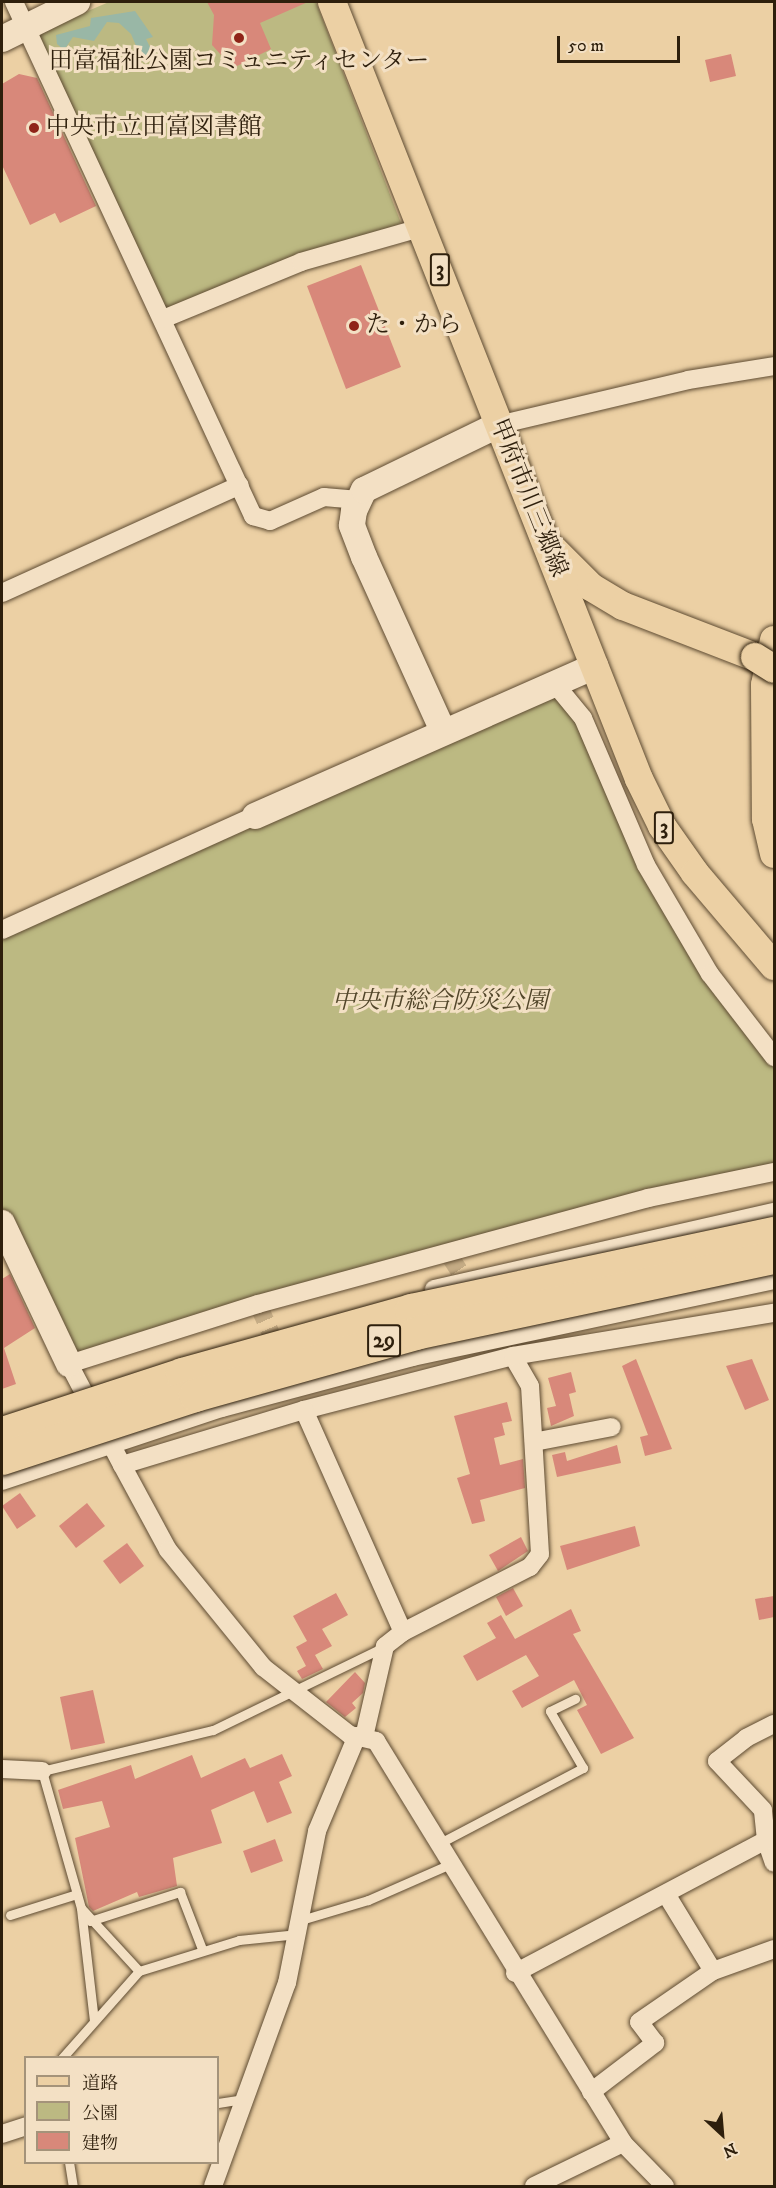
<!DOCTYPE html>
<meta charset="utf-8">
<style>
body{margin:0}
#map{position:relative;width:776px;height:2188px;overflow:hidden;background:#ecd0a4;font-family:"IM FELL DW Pica","Noto Serif JP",serif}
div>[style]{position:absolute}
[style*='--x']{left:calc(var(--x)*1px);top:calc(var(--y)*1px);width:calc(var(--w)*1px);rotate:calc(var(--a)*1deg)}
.green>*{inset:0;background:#bcb982}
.water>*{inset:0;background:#99b7a6}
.building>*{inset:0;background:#d8887a}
.street-tunnel>*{height:18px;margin-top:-9px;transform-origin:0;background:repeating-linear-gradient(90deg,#c6ad86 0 18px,transparent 0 27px)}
.roads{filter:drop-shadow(0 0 2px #5e4b32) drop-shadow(0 0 2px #5e4b32)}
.lane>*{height:9px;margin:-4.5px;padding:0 4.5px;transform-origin:4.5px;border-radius:4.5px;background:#f3e0c4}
.street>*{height:18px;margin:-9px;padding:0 9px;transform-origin:9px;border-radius:9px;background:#f3e0c4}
.secondary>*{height:26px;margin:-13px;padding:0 13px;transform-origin:13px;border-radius:13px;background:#f3e0c4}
.primary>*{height:28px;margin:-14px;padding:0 14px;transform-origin:14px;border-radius:14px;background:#ecd0a4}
.bridges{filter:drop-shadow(0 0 2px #2e1f0c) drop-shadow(0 0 2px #2e1f0c)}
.primary-bridge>*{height:28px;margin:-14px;padding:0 14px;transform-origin:14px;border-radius:14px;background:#ecd0a4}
.highway-bridge>*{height:33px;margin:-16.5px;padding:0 16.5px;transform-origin:16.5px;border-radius:16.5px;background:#ecd0a4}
.dots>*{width:16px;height:16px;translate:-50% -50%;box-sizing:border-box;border:3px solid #f3e0c4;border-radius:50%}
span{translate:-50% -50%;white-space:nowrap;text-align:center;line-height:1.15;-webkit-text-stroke:6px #f3e0c4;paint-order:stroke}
.shield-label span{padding:2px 4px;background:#f3e0c4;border:2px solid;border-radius:4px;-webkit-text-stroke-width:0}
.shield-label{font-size:22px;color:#2e1f0c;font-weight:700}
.poi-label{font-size:24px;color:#2e1f0c}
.left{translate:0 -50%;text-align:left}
.street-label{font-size:24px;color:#2e1f0c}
.park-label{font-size:24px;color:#52462a;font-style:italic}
.frame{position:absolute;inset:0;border:3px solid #2e1f0c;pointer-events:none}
.legend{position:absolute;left:24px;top:2056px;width:195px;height:108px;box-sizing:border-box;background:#f3e0c4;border:2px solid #a4937a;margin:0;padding:8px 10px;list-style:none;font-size:18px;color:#2e1f0c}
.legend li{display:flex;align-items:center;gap:12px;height:30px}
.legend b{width:30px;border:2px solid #a4937a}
.north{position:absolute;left:692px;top:2104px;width:60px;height:60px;-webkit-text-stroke:4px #f3e0c4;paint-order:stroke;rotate:154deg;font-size:16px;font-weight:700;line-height:24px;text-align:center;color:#2e1f0c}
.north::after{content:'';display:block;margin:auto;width:21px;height:27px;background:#2e1f0c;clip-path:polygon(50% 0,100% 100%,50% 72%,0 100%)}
.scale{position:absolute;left:557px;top:36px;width:123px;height:27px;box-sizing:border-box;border:3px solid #2e1f0c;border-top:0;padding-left:8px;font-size:18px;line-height:21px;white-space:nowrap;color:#2e1f0c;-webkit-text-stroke:4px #f3e0c4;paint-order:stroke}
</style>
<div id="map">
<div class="green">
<div style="clip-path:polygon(109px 2px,316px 2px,401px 223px,362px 243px,165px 311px,36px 33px)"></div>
<div style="clip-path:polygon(555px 684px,583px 718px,646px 865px,774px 1057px,774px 1172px,69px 1364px,2px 1223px,2px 930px)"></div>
</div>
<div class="water">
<div style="clip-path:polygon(135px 11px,153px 37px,146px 39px,155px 57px,143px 62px,131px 34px,119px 23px,107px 22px,94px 41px,73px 37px,64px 50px,57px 44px,56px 35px,90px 26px,91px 18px)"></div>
</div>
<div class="building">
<div style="clip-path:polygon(207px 2px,308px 2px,260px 23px,271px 49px,233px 68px,212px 45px,214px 15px)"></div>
<div style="clip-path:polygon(731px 54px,736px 76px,710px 82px,705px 60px)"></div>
<div style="clip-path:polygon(19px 74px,37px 78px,96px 206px,60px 223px,55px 213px,30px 225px,2px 165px,2px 84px)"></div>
<div style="clip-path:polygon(361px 265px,401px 367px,346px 389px,307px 286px)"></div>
<div style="clip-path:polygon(10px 1274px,35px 1328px,4px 1348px,16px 1384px,2px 1389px,2px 1279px)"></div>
<div style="clip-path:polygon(636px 1359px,672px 1449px,645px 1456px,640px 1437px,648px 1435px,622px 1366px)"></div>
<div style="clip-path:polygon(752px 1359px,769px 1400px,745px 1410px,726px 1366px)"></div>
<div style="clip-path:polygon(571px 1372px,576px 1392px,569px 1394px,574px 1416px,551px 1426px,547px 1408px,556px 1406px,548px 1378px)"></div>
<div style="clip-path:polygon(507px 1402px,512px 1421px,502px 1423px,505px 1435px,494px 1438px,500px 1465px,523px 1459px,525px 1488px,480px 1500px,485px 1521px,472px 1524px,457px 1478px,470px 1474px,454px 1416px)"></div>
<div style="clip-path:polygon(617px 1445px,621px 1463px,557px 1477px,552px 1455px,565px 1452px,567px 1461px)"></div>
<div style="clip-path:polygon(20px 1493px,36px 1516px,17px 1529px,2px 1506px)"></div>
<div style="clip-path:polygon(87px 1503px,105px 1526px,76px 1548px,59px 1526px)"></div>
<div style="clip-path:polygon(635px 1526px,640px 1546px,567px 1570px,560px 1546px)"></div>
<div style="clip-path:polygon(521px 1537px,528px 1551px,498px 1571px,489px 1555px)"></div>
<div style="clip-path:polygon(127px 1543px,144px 1566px,120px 1584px,103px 1561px)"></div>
<div style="clip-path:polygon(513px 1588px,523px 1606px,506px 1616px,496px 1597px)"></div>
<div style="clip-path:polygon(336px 1593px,348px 1615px,322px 1629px,332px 1646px,315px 1655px,323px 1669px,302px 1679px,297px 1671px,306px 1666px,296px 1647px,307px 1641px,293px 1616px)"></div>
<div style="clip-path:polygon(774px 1596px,774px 1617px,759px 1620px,755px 1599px)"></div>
<div style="clip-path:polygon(571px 1609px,581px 1631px,573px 1634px,634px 1738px,601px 1754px,577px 1710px,587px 1705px,574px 1680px,522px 1708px,512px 1691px,539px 1676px,526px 1655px,477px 1681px,463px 1656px,496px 1638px,487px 1623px,501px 1615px,515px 1639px)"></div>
<div style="clip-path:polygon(355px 1672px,365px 1683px,363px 1693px,352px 1703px,356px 1708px,345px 1717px,326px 1702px)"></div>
<div style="clip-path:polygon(93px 1690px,105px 1743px,71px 1750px,60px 1697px)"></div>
<div style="clip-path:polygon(282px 1754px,292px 1776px,279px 1782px,292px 1813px,267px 1823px,254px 1791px,211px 1810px,222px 1843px,173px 1858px,177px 1886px,139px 1897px,137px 1892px,93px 1911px,89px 1907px,75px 1838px,110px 1827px,102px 1801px,63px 1809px,58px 1790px,131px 1765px,135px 1779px,192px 1755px,201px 1778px,245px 1758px,250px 1768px)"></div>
<div style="clip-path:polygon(275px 1839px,283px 1861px,251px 1873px,243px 1851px)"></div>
</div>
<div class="street-tunnel">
<div style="--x:449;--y:1255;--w:46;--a:57.3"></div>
<div style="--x:258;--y:1304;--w:116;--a:66.5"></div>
</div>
<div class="roads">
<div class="lane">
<div style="--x:438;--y:1844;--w:164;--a:-27.7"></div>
<div style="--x:583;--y:1768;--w:66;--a:-120.1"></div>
<div style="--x:550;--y:1711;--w:28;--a:-26"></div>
<div style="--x:82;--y:1909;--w:84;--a:47.4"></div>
<div style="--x:139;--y:1971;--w:105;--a:-17.2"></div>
<div style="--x:239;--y:1940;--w:59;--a:-5.8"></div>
<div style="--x:10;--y:1915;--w:70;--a:-17.4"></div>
<div style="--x:301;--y:1920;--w:70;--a:-16.6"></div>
<div style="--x:368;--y:1900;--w:90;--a:-23.7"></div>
<div style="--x:90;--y:1921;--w:95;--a:-17.9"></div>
<div style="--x:180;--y:1892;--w:61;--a:68.9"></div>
<div style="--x:94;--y:2021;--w:114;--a:-96.6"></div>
<div style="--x:81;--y:1908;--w:142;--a:-105.9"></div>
<div style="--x:42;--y:1771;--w:176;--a:-13.5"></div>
<div style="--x:213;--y:1730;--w:190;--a:-25.9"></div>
<div style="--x:62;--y:2058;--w:116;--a:-48.5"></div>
<div style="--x:218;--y:2103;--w:25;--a:-9"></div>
<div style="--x:69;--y:2162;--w:24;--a:81"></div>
</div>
<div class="street">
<div style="--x:14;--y:2;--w:567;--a:65.06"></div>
<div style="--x:253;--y:516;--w:18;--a:16"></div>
<div style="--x:270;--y:521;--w:59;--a:-24"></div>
<div style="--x:324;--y:497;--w:32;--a:5"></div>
<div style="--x:163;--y:319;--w:149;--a:-22.4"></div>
<div style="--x:301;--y:262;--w:128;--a:-15.9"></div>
<div style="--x:498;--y:425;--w:195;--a:-13.3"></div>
<div style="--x:688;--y:380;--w:87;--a:-9.2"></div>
<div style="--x:2;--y:593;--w:261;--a:-24.4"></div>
<div style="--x:555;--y:684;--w:44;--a:50.5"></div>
<div style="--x:583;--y:718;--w:160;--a:66.8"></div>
<div style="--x:646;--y:865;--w:126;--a:59.6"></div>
<div style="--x:710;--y:974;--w:105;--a:52.4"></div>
<div style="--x:2;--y:930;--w:277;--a:-24.3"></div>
<div style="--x:434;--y:1289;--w:349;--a:-12.8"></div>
<div style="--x:513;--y:1356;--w:216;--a:165.5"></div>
<div style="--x:304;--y:1410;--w:190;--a:163.2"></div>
<div style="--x:122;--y:1465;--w:97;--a:61.6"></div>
<div style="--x:168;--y:1550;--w:151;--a:50.9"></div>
<div style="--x:263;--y:1667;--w:110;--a:38"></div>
<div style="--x:350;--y:1735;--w:27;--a:13"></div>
<div style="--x:376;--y:1741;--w:472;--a:58.4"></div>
<div style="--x:623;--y:2143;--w:60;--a:45.7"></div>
<div style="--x:304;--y:1410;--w:243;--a:66"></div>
<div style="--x:534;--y:1442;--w:79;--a:-10.9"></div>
<div style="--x:122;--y:1465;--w:114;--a:-117.7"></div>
<div style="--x:69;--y:1364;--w:198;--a:-17.6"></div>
<div style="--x:258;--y:1304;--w:404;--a:-15.2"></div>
<div style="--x:648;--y:1198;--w:129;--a:-11.7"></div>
<div style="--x:2;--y:1481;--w:232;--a:-18.4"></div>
<div style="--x:222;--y:1408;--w:197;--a:-15"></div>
<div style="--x:412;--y:1357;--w:370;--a:-12"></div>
<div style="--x:364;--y:1737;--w:93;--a:-77"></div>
<div style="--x:385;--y:1646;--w:23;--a:-38"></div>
<div style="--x:403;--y:1632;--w:143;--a:-27.1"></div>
<div style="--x:530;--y:1567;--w:16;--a:-52"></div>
<div style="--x:540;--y:1554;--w:168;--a:-93.4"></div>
<div style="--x:530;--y:1386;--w:34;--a:-120"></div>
<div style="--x:513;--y:1356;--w:265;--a:-9.4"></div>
<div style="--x:2;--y:1769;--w:40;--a:2.9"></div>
<div style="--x:766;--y:1840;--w:24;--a:71"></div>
<div style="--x:666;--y:1894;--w:90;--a:58.6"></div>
<div style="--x:515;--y:1973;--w:284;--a:-27.9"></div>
<div style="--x:766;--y:1840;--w:30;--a:-96"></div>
<div style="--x:763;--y:1810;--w:67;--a:-133.2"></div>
<div style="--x:717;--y:1761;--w:37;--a:-38"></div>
<div style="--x:746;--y:1738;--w:31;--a:-27"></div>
<div style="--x:591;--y:2092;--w:81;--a:-37.4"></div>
<div style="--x:655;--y:2043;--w:26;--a:-127"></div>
<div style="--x:639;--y:2022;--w:90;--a:-34.6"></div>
<div style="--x:713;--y:1971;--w:65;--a:-19.8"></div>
<div style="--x:2;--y:2134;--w:25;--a:-18"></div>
<div style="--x:213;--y:2186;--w:216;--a:-70"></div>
<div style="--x:287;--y:1983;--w:155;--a:-78.8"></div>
<div style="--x:317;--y:1831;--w:103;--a:-67.2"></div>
<div style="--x:534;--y:2186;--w:99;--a:-25.8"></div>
</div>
<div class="secondary">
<div style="--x:2;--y:39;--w:84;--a:-26.3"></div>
<div style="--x:443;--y:731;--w:191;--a:-114.4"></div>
<div style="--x:364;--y:557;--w:34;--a:-111"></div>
<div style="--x:352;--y:525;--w:14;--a:-82"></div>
<div style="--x:354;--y:511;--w:23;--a:-65"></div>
<div style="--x:364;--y:490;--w:149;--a:-25.9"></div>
<div style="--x:255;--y:816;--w:372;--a:-23.8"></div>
<div style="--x:2;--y:1223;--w:156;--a:64.6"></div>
</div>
<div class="primary">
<div style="--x:332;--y:2;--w:835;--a:68.44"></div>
<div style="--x:639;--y:779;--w:52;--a:63.9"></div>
<div style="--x:662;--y:826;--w:57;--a:54.9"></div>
<div style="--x:695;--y:873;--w:122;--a:49.7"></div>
<div style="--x:554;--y:550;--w:52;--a:45"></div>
<div style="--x:591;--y:587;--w:37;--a:31"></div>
<div style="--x:623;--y:606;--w:142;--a:21.1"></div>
<div style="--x:774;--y:640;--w:46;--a:101.3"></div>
<div style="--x:765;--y:685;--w:134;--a:89.6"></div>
<div style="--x:766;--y:819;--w:36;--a:77"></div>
</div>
</div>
<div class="bridges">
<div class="primary-bridge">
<div style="--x:755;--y:657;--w:22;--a:32"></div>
</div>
<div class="highway-bridge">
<div style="--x:2;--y:1433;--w:189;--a:-18.1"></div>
<div style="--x:182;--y:1374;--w:238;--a:-15.6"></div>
<div style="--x:411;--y:1310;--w:371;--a:-12"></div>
<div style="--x:2;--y:1458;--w:203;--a:-18.1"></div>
<div style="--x:195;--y:1395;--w:229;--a:-15.7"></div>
<div style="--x:415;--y:1333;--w:367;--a:-12"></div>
</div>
</div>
<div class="dots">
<div style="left:239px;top:38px;background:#8f2418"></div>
<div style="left:34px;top:128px;background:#8f2418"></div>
<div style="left:354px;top:326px;background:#8f2418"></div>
</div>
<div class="shield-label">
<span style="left:440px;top:270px">3</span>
<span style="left:664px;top:828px">3</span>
<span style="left:384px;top:1341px">29</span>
</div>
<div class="poi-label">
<span style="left:239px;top:62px">田富福祉公園コミュニティセンター</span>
<span class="left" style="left:46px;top:128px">中央市立田富図書館</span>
<span class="left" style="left:366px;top:326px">た・から</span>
</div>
<div class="street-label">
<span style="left:528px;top:498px;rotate:68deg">甲府市川三郷線</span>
</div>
<div class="park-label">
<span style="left:440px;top:1002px">中央市総合防災公園</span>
</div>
<div class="frame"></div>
<ul class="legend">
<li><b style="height:8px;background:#ecd0a4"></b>道路</li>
<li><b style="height:16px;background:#bcb982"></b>公園</li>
<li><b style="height:16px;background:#d8887a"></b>建物</li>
</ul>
<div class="north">N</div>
<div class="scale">50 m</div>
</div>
